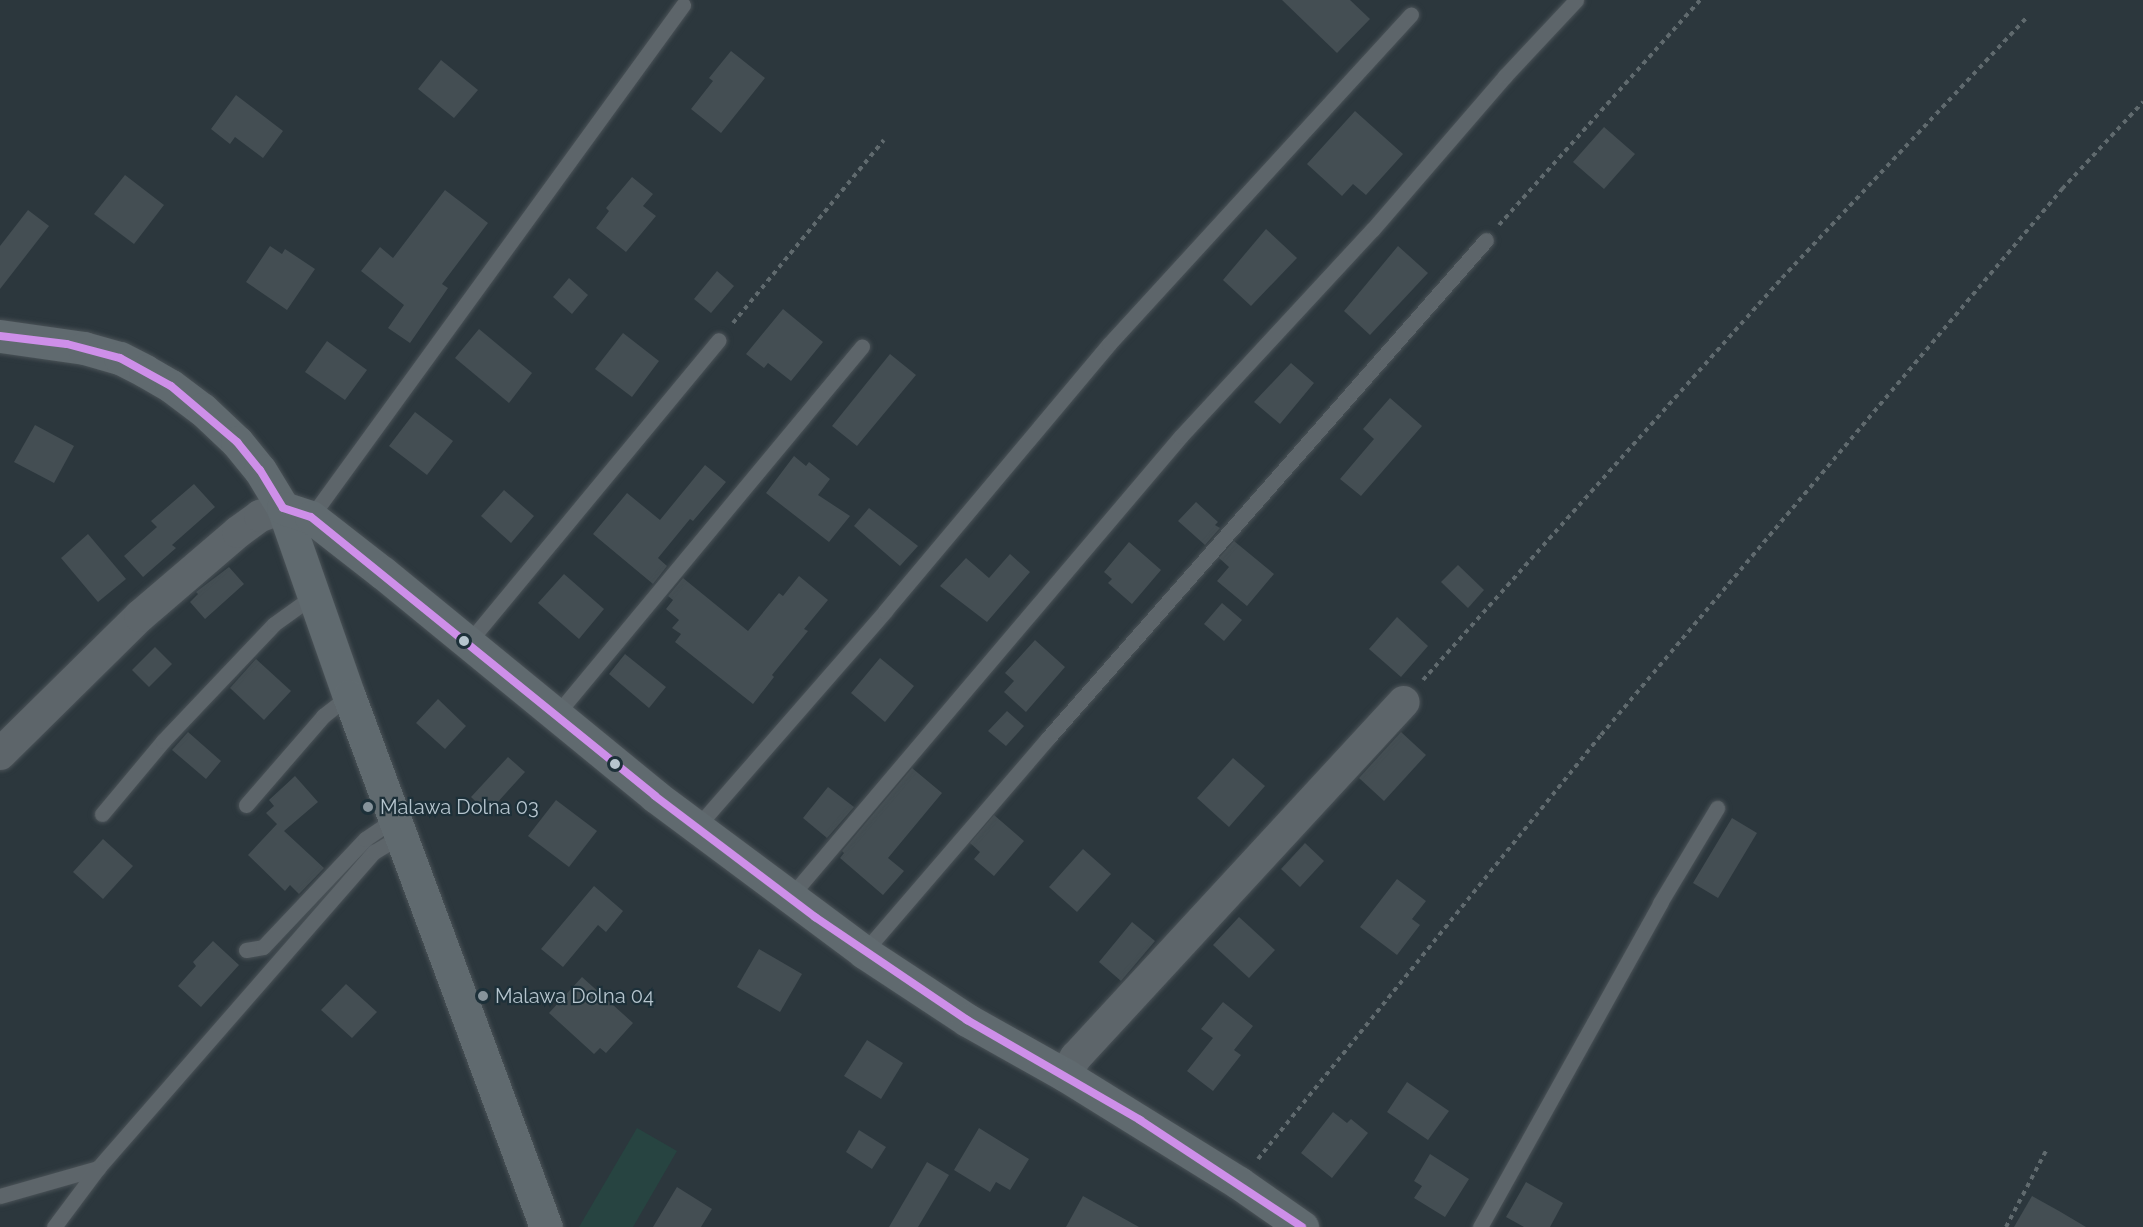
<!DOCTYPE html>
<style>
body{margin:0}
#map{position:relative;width:2143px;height:1227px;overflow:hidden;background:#2c373d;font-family:Raleway,sans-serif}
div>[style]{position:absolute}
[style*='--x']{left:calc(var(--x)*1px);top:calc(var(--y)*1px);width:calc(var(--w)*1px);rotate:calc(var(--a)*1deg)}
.green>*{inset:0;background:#274441}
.building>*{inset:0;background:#444e53}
.path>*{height:4px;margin-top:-2px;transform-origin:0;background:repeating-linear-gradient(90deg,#606a6e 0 4.5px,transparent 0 9px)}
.roads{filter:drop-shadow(0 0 2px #4a5257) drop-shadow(0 0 2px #4a5257)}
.lane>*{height:15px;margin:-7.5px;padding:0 7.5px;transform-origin:7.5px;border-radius:7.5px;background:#5d656a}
.street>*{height:32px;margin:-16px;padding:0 16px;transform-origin:16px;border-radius:16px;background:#5d656a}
.secondary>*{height:33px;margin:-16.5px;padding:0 16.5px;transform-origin:16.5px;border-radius:16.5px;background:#606a6f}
.bus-1>*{height:8px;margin:-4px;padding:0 4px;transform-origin:4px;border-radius:4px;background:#ce8fe9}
.dots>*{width:16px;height:16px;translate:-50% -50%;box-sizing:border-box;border:3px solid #1d3039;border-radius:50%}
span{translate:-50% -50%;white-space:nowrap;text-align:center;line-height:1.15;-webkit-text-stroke:4.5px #1d3039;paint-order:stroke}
.poi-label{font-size:20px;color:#b6c5ce}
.left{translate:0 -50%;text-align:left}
</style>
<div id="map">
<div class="green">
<div style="clip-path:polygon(637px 1128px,677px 1151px,633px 1227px,579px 1227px)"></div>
</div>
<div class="building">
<div style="clip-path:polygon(1282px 0,1350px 0,1370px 19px,1337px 53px)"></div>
<div style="clip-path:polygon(731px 51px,765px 78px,721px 133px,691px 109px,713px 81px,709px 78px)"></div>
<div style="clip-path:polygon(441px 60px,478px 90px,454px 118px,418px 89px)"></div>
<div style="clip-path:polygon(236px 95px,283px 131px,263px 158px,235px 137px,230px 144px,211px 129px)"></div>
<div style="clip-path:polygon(1355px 111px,1403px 154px,1366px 195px,1353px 184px,1342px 196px,1307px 164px)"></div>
<div style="clip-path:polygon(1604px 127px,1635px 154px,1604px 189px,1573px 162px)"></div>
<div style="clip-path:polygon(125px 175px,164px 205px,134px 244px,94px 214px)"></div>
<div style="clip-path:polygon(632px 177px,653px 194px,643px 206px,656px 216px,626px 252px,596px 228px,609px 211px,606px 208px)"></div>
<div style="clip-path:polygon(445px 190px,488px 223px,442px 284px,448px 288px,410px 343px,388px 328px,404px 305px,361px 271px,380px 247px,393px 258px)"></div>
<div style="clip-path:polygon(28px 210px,49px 226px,0 289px,0 246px)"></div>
<div style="clip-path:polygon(1266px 229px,1297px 258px,1251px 306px,1223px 280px)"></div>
<div style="clip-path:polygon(270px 246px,282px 254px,285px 249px,315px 269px,287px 310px,246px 282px)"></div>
<div style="clip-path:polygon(1398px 246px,1428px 273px,1370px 335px,1344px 311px)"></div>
<div style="clip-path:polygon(717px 271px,734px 286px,711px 313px,694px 299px)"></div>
<div style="clip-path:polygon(569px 278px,588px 295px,572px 314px,553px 297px)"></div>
<div style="clip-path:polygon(783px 309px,823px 342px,791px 381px,768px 363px,764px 368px,746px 354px)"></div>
<div style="clip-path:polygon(479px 329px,532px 373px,509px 403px,455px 358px)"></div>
<div style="clip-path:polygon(623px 333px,659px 361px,632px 397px,595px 369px)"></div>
<div style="clip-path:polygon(327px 341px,367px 370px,345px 400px,305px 372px)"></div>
<div style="clip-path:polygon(890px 354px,916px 375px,857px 446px,832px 426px)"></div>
<div style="clip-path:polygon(1291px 363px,1314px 383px,1280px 424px,1254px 402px)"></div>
<div style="clip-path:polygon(1390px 398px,1422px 426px,1361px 496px,1340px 479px,1374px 439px,1363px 429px)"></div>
<div style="clip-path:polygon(415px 412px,453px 441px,427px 475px,389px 446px)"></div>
<div style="clip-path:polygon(35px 425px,74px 446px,54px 483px,14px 462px)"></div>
<div style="clip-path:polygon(794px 456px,806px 466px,809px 462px,830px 479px,818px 495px,850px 516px,829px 542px,766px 493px)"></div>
<div style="clip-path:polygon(705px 465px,726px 482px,693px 521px,690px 519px,658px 558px,667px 566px,653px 584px,593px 534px,627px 493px,660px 520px)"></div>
<div style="clip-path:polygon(194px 484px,215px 507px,172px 545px,176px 548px,143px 577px,124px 556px,157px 527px,151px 521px)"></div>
<div style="clip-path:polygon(504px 490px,534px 516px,511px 543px,481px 516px)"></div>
<div style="clip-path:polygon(1196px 502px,1218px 522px,1215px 525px,1220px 528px,1205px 545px,1178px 521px)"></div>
<div style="clip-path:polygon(869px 508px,918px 546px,900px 566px,854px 526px)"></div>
<div style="clip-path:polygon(88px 534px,126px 579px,98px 602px,61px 558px)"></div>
<div style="clip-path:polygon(1234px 541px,1274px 574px,1247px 606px,1217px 581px,1229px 567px,1219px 558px)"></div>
<div style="clip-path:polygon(1129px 542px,1161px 570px,1132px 604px,1108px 583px,1112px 579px,1104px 572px)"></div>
<div style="clip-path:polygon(1010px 554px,1030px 572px,987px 622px,940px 586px,966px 558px,989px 578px)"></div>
<div style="clip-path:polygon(1458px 565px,1484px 590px,1468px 608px,1441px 582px)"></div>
<div style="clip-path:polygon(229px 567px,244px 584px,205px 619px,190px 602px,198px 594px,196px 592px)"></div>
<div style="clip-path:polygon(564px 574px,604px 609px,579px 639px,538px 603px)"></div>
<div style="clip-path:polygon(799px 576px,828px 600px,804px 629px,808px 631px,772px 675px,774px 677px,753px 704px,675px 642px,681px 634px,672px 628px,679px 620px,666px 609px,673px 600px,668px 596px,683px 578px,748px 631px,779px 593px,783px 596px)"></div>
<div style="clip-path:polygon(1222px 603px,1242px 620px,1224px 641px,1204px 624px)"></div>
<div style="clip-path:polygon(1397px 617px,1428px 646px,1401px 677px,1369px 649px)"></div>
<div style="clip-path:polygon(1035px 640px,1065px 667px,1026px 712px,1004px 692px,1014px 681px,1005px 673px)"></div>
<div style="clip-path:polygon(155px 647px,172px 664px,149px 687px,132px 670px)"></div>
<div style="clip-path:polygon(625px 654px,666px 687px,649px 708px,609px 674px)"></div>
<div style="clip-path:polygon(880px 658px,914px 686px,885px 722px,851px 693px)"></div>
<div style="clip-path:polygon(256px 659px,291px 691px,264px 720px,230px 688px)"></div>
<div style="clip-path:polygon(438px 699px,466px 726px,445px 749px,416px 723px)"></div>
<div style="clip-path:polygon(1007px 711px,1024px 726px,1006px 746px,988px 731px)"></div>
<div style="clip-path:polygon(188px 732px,221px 761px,206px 779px,172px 750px)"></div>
<div style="clip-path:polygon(1401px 732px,1426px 755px,1384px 801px,1359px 778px)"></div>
<div style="clip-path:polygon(508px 757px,525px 772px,488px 813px,471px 797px)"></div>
<div style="clip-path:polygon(1233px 758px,1265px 786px,1229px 827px,1197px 798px)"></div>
<div style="clip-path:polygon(912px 768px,942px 793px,888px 858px,904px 871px,883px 895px,840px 858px,844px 853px,842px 851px)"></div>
<div style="clip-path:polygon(295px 776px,318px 802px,284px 831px,324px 868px,299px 894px,290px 885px,285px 891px,248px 855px,277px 824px,266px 813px,274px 806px,269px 800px)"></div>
<div style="clip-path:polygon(828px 787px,854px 807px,827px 838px,803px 818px)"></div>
<div style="clip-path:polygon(556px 800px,597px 831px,569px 867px,528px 836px)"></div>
<div style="clip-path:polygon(994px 815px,1024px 841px,994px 876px,974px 859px,980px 852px,970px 843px)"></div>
<div style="clip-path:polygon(1732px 818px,1757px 833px,1718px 898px,1693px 883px)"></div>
<div style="clip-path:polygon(103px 839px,133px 866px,103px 899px,73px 872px)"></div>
<div style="clip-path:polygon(1305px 843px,1324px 861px,1300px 887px,1281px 869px)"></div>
<div style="clip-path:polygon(1083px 849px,1111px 874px,1077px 912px,1049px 887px)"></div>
<div style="clip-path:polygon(1397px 879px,1426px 901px,1412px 919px,1420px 925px,1397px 955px,1360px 927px)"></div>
<div style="clip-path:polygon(594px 886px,623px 911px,606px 932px,598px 925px,563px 967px,541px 949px)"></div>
<div style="clip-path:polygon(1239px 917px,1275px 950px,1249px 978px,1213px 945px)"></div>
<div style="clip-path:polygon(1132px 922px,1155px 941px,1121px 981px,1099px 962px)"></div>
<div style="clip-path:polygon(213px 941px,239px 965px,201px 1007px,178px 986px,196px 966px,193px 962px)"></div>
<div style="clip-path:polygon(759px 949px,802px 974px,780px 1012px,737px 987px)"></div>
<div style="clip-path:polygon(582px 977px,633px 1023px,606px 1053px,600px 1048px,594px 1054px,549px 1013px)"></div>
<div style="clip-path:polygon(346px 984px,377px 1012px,352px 1038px,321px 1010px)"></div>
<div style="clip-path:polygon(1223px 1002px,1253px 1026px,1234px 1050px,1241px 1055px,1213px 1091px,1187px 1071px,1213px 1038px,1201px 1029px)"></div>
<div style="clip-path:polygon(867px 1040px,903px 1063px,881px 1099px,844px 1076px)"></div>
<div style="clip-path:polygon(1407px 1082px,1449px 1111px,1428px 1140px,1387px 1112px)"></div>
<div style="clip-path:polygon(1333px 1112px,1347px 1123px,1351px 1119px,1368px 1133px,1332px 1178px,1301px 1153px)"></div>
<div style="clip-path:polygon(979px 1128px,1029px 1159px,1010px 1190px,996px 1182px,990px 1192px,954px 1170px)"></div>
<div style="clip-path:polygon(859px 1130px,886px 1147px,872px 1169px,846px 1152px)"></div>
<div style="clip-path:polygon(1430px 1154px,1469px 1179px,1445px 1217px,1414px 1198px,1422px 1186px,1414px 1181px)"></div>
<div style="clip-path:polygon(927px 1162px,949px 1175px,918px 1227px,889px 1227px)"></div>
<div style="clip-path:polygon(1526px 1182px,1563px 1203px,1550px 1227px,1524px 1227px,1506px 1217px)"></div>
<div style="clip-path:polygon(677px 1187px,712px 1209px,701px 1227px,653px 1227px)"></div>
<div style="clip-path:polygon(1083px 1196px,1139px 1227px,1066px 1227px)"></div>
<div style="clip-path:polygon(2032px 1196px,2059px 1211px,2086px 1227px,2014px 1227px)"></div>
</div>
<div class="path">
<div style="--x:1499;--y:225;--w:302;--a:-48.2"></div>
<div style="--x:733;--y:323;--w:237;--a:-50.5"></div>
<div style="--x:1423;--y:680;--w:539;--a:-48.23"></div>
<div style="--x:1782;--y:278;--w:357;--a:-46.8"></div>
<div style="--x:1258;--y:1159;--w:545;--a:-51.03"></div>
<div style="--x:1601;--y:735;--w:715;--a:-49.82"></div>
<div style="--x:2062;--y:189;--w:119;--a:-47"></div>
<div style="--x:2006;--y:1227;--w:88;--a:-62.3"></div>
</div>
<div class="roads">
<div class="lane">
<div style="--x:311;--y:517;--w:633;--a:-54"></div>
<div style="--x:468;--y:643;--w:393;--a:-50.4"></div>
<div style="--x:556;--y:715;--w:479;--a:-50.3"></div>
<div style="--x:246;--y:805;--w:118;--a:-49.1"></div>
<div style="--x:323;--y:716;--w:33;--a:-38"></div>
<div style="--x:102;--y:814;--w:95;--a:-50.1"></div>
<div style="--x:163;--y:741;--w:161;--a:-46.5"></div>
<div style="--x:274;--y:624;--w:48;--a:-35.7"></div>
<div style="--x:696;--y:828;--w:288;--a:-48.9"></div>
<div style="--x:885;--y:611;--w:349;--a:-50"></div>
<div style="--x:1109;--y:344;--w:447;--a:-47.5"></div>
<div style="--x:790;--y:897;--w:604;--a:-49.7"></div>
<div style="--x:1181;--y:436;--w:282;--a:-47.2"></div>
<div style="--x:1373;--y:229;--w:202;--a:-49.2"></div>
<div style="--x:1505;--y:76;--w:104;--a:-46.9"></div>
<div style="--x:246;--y:950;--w:17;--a:-10"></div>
<div style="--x:263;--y:947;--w:149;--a:-46.6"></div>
<div style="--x:365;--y:839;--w:37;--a:-34"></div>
<div style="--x:864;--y:952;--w:282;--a:-49.3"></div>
<div style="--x:1048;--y:738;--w:663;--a:-48.67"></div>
<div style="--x:0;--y:1196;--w:102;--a:-15.9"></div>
<div style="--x:98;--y:1168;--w:420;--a:-48.9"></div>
<div style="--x:374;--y:852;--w:33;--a:-31"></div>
<div style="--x:54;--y:1227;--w:74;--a:-53.3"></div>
<div style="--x:1480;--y:1227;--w:371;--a:-60.9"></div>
<div style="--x:1660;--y:903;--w:111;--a:-59"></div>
</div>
<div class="street">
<div style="--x:0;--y:754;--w:197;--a:-44.6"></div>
<div style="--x:140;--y:616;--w:129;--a:-40.6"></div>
<div style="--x:238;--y:532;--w:27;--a:-36"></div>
<div style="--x:260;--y:516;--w:24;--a:-19"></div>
<div style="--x:1065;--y:1075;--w:21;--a:-59"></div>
<div style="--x:1076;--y:1057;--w:483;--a:-47.3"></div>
</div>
<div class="secondary">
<div style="--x:0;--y:336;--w:85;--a:8.1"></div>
<div style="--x:84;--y:348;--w:37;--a:16"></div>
<div style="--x:120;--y:358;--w:28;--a:27"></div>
<div style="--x:145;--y:371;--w:30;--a:30"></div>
<div style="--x:171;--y:386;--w:39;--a:37"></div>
<div style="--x:202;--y:409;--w:48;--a:43.3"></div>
<div style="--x:237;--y:442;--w:36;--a:51"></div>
<div style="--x:260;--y:470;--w:44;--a:58.8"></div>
<div style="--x:283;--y:508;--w:199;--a:70.7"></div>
<div style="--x:349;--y:696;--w:566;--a:69.65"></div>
<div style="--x:283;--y:508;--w:29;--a:18"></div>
<div style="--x:311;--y:517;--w:91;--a:37.9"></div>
<div style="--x:383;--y:573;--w:352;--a:39.3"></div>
<div style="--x:655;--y:796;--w:261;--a:36.7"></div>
<div style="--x:864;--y:952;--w:123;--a:33.4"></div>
<div style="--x:967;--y:1020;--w:112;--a:29.3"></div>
<div style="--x:1065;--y:1075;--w:205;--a:31.8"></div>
<div style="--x:1239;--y:1183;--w:77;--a:34.9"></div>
</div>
</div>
<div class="bus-1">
<div style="--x:0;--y:336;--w:67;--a:6.8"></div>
<div style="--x:67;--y:344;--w:55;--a:14.8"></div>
<div style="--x:120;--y:358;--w:58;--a:28.8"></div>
<div style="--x:171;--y:386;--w:87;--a:40.3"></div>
<div style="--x:237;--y:442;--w:36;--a:51"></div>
<div style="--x:260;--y:470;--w:44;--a:58.8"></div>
<div style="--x:283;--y:508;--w:29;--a:18"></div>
<div style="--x:311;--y:517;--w:443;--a:39"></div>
<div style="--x:655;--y:796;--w:201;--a:37.1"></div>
<div style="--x:815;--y:917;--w:184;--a:34.1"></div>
<div style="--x:967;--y:1020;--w:200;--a:30"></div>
<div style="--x:1140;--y:1120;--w:194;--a:33.4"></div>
</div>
<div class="dots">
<div style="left:464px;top:641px;background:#b6c5ce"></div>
<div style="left:615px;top:764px;background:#b6c5ce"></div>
<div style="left:368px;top:807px;background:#86939b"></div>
<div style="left:483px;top:996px;background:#86939b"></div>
</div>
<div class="poi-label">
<span class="left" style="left:380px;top:807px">Malawa Dolna 03</span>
<span class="left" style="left:495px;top:996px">Malawa Dolna 04</span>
</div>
</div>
